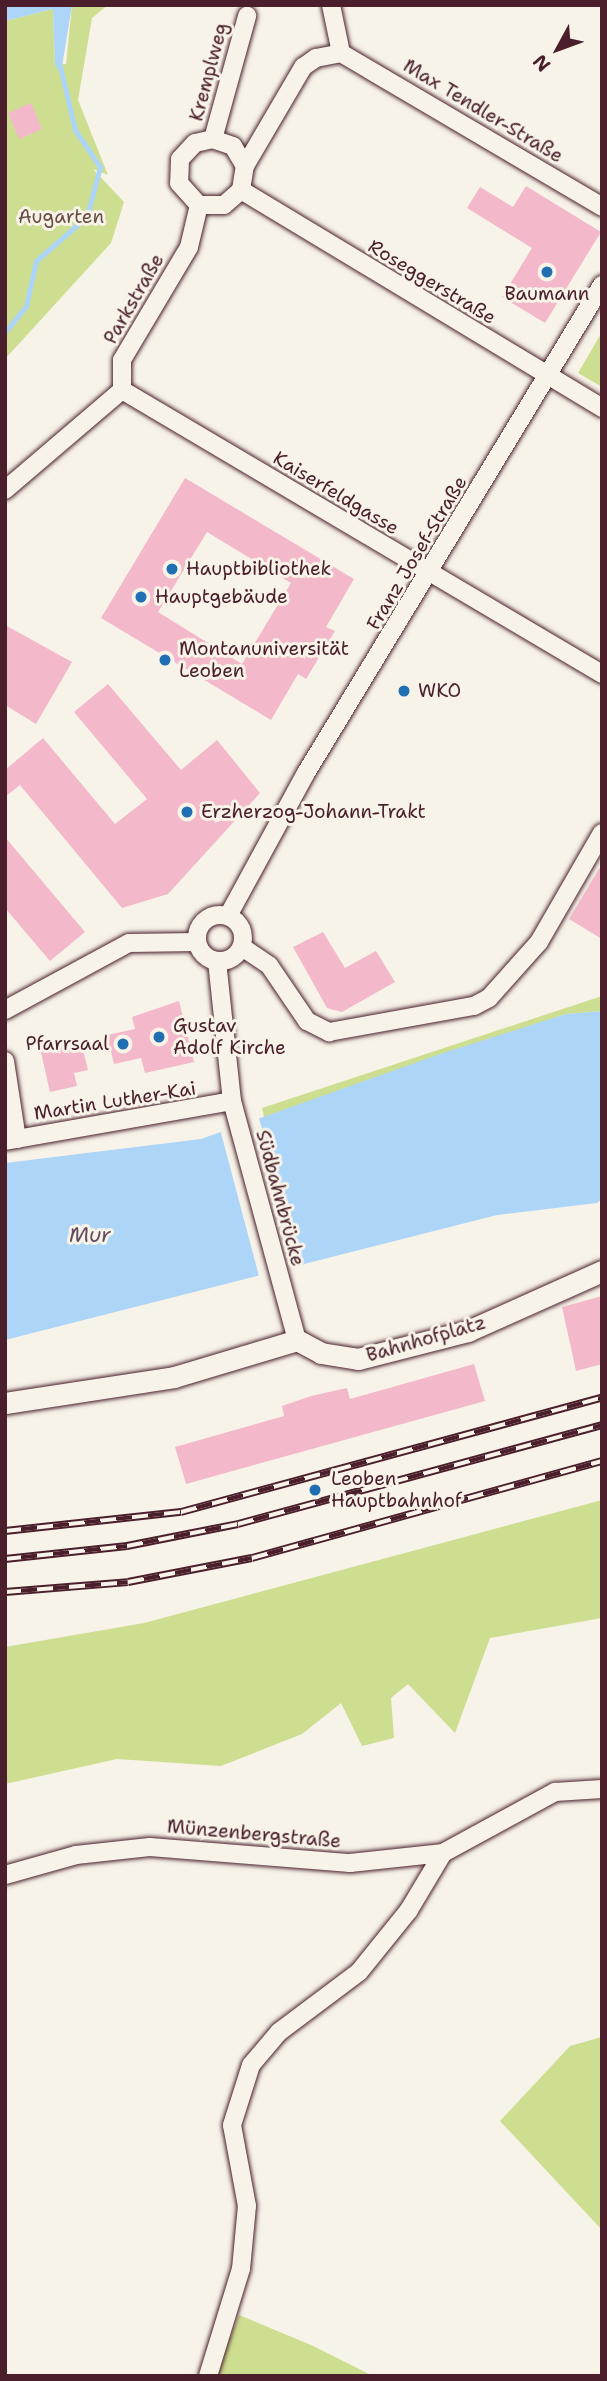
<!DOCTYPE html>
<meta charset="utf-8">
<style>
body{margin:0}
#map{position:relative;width:607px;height:2381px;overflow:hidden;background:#f7f3e8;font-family:"Shantell Sans",sans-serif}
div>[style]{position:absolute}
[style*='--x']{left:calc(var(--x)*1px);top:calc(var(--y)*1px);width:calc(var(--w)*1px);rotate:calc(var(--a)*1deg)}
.green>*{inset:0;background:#cede91}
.water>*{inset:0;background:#add5f7}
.pier>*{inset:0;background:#f7f3e8}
.stream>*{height:5px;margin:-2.5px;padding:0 2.5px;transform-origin:2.5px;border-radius:2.5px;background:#add5f7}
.building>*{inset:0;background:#f3b9cb}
.roads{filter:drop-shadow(0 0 2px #4a1f2b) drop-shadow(0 0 2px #4a1f2b)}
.minor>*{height:18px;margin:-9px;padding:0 9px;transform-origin:9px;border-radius:9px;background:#f7f3e8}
.minor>.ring{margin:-9px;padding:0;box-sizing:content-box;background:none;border:18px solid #f7f3e8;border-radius:50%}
.major>*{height:21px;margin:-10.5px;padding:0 10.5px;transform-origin:10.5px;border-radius:10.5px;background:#f7f3e8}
.rail>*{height:8px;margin-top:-4px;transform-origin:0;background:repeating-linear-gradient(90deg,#f7f3e8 0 16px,#4a1f2b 0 32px);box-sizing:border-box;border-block:2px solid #4a1f2b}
.dots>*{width:19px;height:19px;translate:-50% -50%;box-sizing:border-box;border:4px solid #f7f3e8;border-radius:50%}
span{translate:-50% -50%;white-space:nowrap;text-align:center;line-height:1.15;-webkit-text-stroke:6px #f7f3e8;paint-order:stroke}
.street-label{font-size:19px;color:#4a1f2b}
.park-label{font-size:19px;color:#6b4f44}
.poi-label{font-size:19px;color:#4a1f2b}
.left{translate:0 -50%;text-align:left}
.right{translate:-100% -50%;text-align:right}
.water-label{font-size:21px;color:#634c5e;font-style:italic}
.frame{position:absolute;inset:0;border:7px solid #4a1f2b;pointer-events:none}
.north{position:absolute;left:523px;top:14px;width:70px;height:70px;-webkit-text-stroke:5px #f7f3e8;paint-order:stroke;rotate:229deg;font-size:19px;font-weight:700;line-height:28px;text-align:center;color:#4a1f2b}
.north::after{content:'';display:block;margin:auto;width:24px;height:32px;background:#4a1f2b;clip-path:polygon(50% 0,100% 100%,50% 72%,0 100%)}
</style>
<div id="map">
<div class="green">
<div style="clip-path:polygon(72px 5px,108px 5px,92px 18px,78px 100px,108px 175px,93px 169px,124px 202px,111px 243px,5px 359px,5px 21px,53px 9px,55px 65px,66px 64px)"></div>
<div style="clip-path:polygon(602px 332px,602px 387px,578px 373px)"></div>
<div style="clip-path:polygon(602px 996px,602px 1011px,566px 1014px,264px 1117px,262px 1108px)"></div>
<div style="clip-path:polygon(602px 1500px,602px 1618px,490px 1638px,455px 1733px,408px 1684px,391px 1698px,394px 1738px,362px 1746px,341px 1703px,302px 1734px,221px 1766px,117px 1759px,5px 1784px,5px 1647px,144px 1623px)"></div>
<div style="clip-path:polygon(602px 2037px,602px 2230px,500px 2121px,570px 2046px)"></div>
<div style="clip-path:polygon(239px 2315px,311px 2345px,373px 2376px,215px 2376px)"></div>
</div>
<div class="water">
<div style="clip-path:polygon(5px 5px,72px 5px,61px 73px,55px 65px,53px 9px,5px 21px)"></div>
<div style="clip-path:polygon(602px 1011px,602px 1199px,597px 1203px,497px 1215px,5px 1340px,5px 1163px,201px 1139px,440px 1054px,566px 1014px)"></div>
</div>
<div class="pier">
<div style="clip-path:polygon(258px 1115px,302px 1269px,260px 1280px,220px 1129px)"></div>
</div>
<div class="stream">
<div style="--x:5;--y:332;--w:33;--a:-51"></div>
<div style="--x:26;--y:306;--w:46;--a:-77.5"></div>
<div style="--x:36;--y:261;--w:68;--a:-41.4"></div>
<div style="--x:87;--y:216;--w:51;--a:-75.1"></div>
<div style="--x:100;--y:167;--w:45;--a:-124"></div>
<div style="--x:75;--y:130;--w:66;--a:-103.2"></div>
</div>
<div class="building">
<div style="clip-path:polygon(31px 103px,42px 129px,19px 139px,8px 113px)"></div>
<div style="clip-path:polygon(526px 186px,601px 232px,545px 323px,502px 297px,532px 248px,467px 208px,480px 187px,513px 207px)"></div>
<div style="clip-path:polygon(evenodd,185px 478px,354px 579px,326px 627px,335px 631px,306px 679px,298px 674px,271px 720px,101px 618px,185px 478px,207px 532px,291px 583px,242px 664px,158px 612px,207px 532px)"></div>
<div style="clip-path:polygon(5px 625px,72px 662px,36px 724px,5px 705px)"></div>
<div style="clip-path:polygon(108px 684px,181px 770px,217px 740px,260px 793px,168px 894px,122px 908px,20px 785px,5px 797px,5px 770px,43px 738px,115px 824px,147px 799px,74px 712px)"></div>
<div style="clip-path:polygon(5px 837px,85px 932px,50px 961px,5px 908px)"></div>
<div style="clip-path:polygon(602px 864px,602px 939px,569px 919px)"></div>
<div style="clip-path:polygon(323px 932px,345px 968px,376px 951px,395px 982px,342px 1012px,327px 1008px,293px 947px)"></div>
<div style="clip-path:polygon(179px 1001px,194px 1062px,145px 1073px,141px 1058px,114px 1064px,107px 1035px,135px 1029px,132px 1017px)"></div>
<div style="clip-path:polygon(80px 1038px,88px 1070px,74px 1073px,77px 1086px,50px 1092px,40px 1048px)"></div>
<div style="clip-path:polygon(602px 1296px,602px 1364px,576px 1371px,562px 1307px)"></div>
<div style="clip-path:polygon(474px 1364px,485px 1401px,186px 1484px,175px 1447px,284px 1416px,282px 1406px,311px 1396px,347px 1388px,350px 1399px)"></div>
</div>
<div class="roads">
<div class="minor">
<div style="--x:331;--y:5;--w:49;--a:78.2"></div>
<div style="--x:213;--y:139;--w:128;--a:-74.5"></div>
<div style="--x:245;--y:166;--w:23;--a:-121"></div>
<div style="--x:233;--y:146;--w:21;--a:-161"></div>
<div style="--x:213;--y:139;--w:18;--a:167"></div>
<div style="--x:195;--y:143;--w:22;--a:133"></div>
<div style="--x:180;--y:159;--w:24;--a:92"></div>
<div style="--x:179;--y:183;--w:30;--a:48"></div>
<div style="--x:199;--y:205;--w:25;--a:0"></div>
<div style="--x:224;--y:205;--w:23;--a:-41"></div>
<div style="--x:241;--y:190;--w:24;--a:-81"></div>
<div style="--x:245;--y:166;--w:115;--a:-59.6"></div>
<div style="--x:303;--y:67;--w:16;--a:-35"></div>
<div style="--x:316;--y:58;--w:25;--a:-11"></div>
<div style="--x:341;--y:53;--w:303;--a:30.5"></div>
<div style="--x:241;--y:190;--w:422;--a:31.1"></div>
<div style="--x:122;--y:390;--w:558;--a:30.61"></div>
<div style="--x:5;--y:490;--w:154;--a:-40.5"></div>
<div style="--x:122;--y:390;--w:30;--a:-90"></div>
<div style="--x:122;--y:360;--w:131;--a:-59.3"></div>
<div style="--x:189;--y:247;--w:43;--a:-76.6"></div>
<div class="ring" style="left:197px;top:915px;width:28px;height:28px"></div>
<div style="--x:228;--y:916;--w:163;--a:-61.4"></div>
<div style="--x:306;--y:773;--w:571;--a:-58.76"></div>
<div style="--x:242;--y:947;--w:32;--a:34"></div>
<div style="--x:269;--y:965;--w:68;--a:55.8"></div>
<div style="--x:307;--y:1021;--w:25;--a:27"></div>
<div style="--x:329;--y:1032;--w:147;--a:-10.2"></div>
<div style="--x:474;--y:1006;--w:17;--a:-28"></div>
<div style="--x:489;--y:998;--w:75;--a:-48.2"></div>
<div style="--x:539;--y:942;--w:126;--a:-60"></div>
<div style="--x:217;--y:961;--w:141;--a:83.9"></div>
<div style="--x:232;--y:1101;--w:248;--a:74.8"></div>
<div style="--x:5;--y:1010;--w:141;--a:-28.4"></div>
<div style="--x:129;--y:943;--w:68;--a:-0.8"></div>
<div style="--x:5;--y:1061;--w:79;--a:81.3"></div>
<div style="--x:5;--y:1141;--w:230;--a:-10"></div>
<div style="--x:5;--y:1875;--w:74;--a:-15.7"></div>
<div style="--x:76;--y:1855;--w:74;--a:-6.2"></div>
<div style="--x:150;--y:1847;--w:201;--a:4.6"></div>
<div style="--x:350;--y:1863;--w:94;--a:-6.1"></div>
<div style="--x:443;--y:1853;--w:128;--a:-28.6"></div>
<div style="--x:555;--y:1792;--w:47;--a:-3.7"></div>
<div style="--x:208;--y:2376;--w:112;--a:-72.9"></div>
<div style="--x:241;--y:2269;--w:63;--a:-84.6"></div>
<div style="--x:247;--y:2206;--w:82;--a:-100.5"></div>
<div style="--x:232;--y:2125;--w:63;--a:-72.4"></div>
<div style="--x:251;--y:2065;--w:43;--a:-49.7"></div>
<div style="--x:279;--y:2032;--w:100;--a:-36.9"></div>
<div style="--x:359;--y:1972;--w:80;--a:-51.1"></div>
<div style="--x:409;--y:1910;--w:66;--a:-59.2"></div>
</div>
<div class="major">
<div style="--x:5;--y:1403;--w:171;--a:-8.7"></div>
<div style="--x:174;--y:1377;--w:128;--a:-16.7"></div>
<div style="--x:297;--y:1340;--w:27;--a:28"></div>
<div style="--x:321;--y:1353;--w:37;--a:9"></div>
<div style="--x:358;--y:1359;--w:114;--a:-14.3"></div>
<div style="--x:468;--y:1331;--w:147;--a:-24.1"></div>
</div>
</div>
<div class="rail">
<div style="--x:5;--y:1531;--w:177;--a:-6.2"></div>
<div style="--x:181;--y:1512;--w:436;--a:-15.2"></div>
<div style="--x:5;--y:1559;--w:123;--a:-6.1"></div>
<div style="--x:127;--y:1546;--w:113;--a:-11.2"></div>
<div style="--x:238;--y:1524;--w:377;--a:-15.2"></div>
<div style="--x:5;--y:1592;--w:123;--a:-4.6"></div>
<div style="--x:128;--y:1582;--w:126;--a:-11"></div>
<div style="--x:252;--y:1558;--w:363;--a:-15.5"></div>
</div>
<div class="dots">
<div style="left:547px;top:272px;background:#1f6fb2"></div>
<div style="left:172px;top:569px;background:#1f6fb2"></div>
<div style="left:141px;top:597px;background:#1f6fb2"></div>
<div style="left:165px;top:660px;background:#1f6fb2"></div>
<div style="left:404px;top:691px;background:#1f6fb2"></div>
<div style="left:187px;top:812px;background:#1f6fb2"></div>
<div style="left:159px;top:1037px;background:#1f6fb2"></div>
<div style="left:123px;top:1044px;background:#1f6fb2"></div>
<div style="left:315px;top:1490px;background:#1f6fb2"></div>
</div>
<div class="street-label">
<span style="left:209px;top:72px;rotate:-75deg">Kremplweg</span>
<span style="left:483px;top:111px;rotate:31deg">Max Tendler-Straße</span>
<span style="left:432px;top:282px;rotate:31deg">Roseggerstraße</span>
<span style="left:134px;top:299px;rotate:-60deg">Parkstraße</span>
<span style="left:336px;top:493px;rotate:31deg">Kaiserfeldgasse</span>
<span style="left:417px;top:553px;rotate:-59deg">Franz Josef-Straße</span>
<span style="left:115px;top:1101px;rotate:-9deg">Martin Luther-Kai</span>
<span style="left:280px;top:1198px;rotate:75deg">Südbahnbrücke</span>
<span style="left:426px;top:1339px;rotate:-16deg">Bahnhofplatz</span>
<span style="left:254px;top:1834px;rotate:5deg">Münzenbergstraße</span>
</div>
<div class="park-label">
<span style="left:61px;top:217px">Augarten</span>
</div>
<div class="poi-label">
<span style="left:547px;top:294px">Baumann</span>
<span class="left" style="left:186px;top:569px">Hauptbibliothek</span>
<span class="left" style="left:155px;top:597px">Hauptgebäude</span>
<span class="left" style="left:179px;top:660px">Montanuniversität<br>Leoben</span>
<span class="left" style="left:418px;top:691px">WKO</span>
<span class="left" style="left:201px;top:812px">Erzherzog-Johann-Trakt</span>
<span class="left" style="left:173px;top:1037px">Gustav<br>Adolf Kirche</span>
<span class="right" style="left:109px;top:1044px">Pfarrsaal</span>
<span class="left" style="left:331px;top:1490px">Leoben<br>Hauptbahnhof</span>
</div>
<div class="water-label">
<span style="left:90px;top:1235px">Mur</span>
</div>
<div class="frame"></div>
<div class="north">N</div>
</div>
